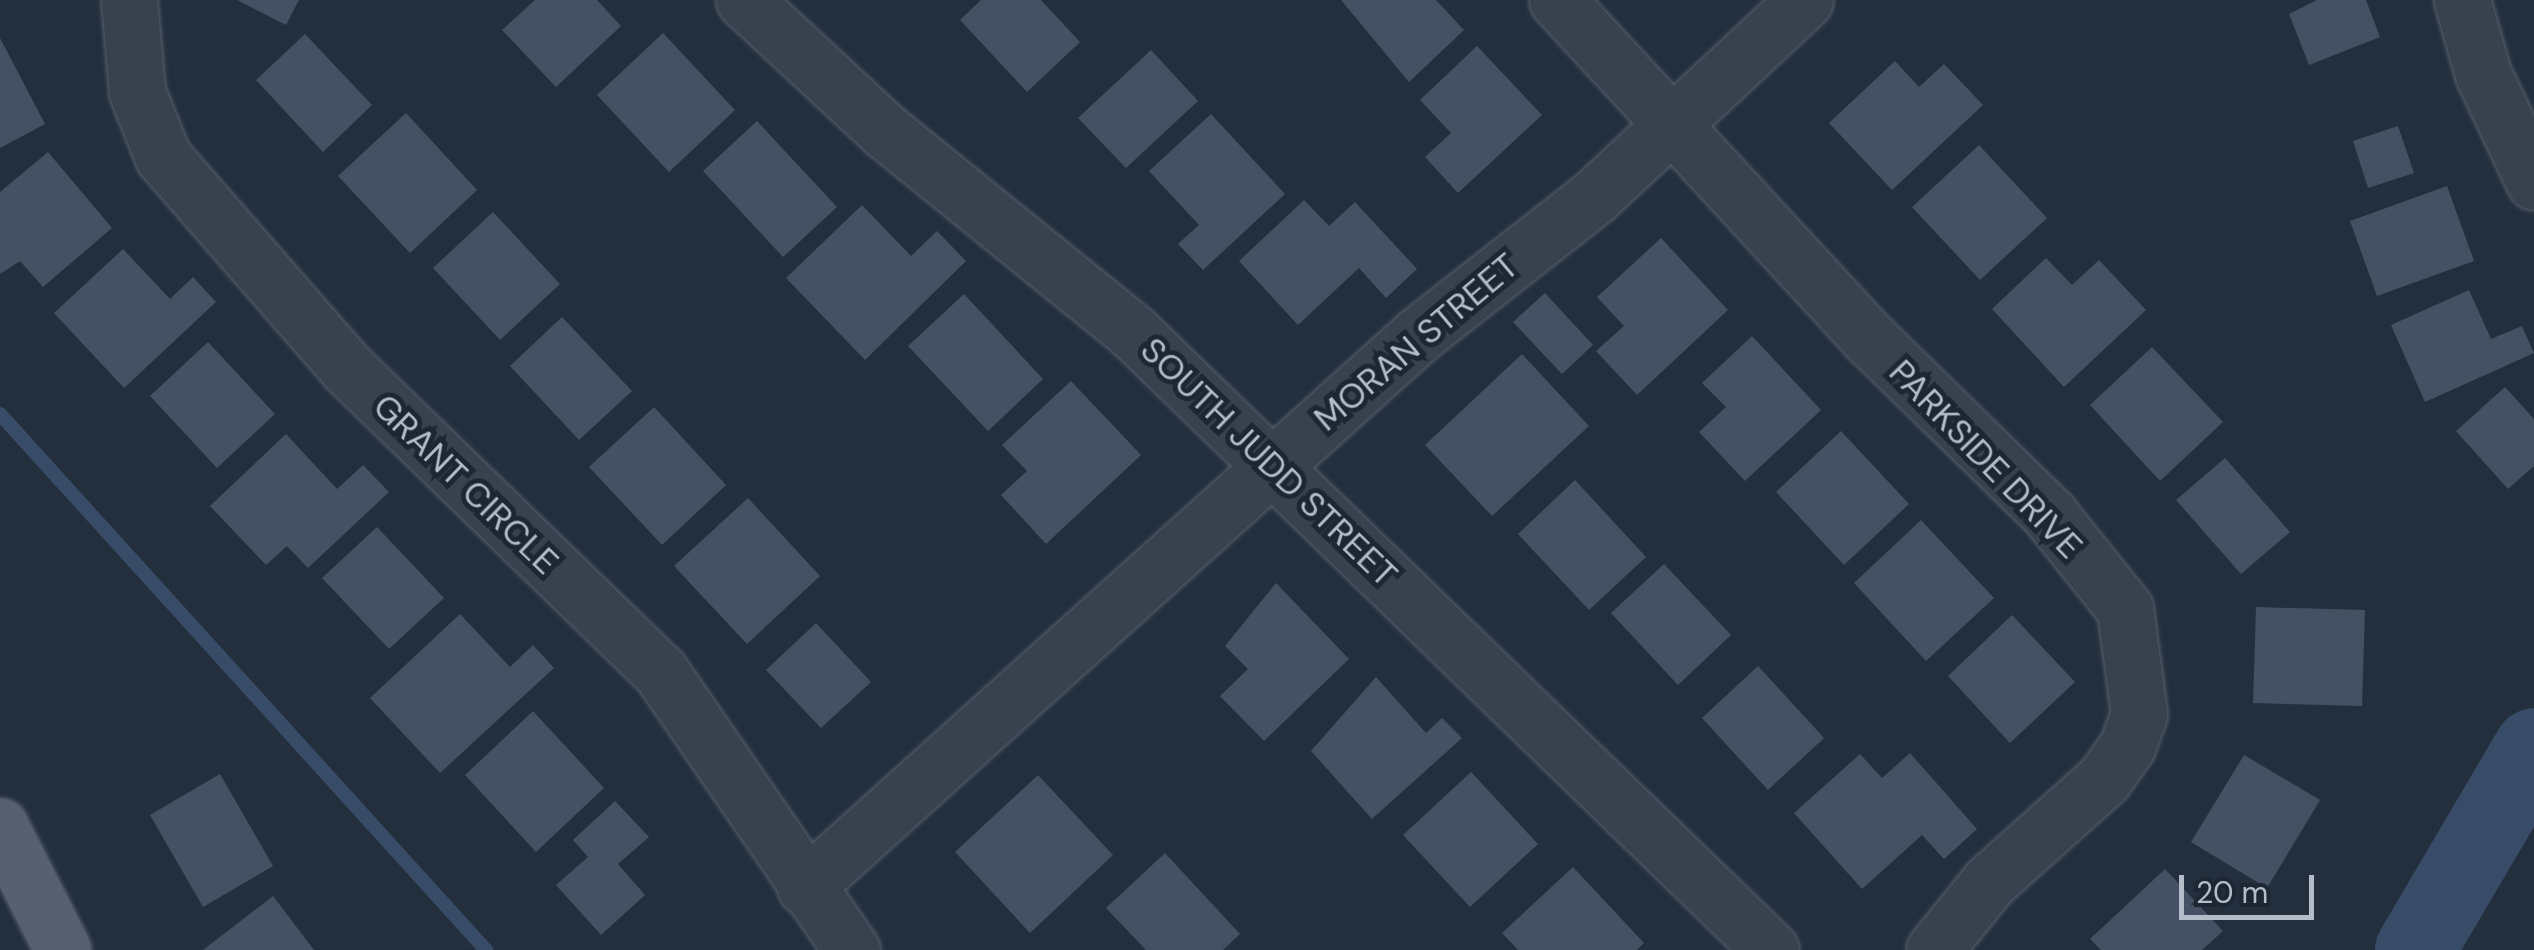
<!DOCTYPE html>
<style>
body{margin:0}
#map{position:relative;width:2534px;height:950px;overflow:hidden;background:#242f3e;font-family:"DM Sans",sans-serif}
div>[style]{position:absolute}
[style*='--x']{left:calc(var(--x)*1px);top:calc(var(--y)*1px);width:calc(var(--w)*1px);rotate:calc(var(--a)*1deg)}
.stream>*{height:14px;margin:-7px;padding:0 7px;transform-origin:7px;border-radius:7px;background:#394c67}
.river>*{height:80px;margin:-40px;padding:0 40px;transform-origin:40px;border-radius:40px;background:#394c67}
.building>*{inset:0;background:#455162}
.roads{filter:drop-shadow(0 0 2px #565f6c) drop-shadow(0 0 2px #565f6c)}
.minor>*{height:55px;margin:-27.5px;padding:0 27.5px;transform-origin:27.5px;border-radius:27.5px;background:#38414e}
.major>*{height:55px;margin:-27.5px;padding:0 27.5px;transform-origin:27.5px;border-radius:27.5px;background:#56606e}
span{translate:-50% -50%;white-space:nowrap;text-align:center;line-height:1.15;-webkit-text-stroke:10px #1d2633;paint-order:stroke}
.street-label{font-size:35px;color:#b4bcc9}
.scale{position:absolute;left:2179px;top:875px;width:135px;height:45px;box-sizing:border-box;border:5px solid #b4bcc9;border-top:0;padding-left:12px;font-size:30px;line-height:35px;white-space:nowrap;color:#b4bcc9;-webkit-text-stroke:8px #1d2633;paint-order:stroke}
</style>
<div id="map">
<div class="stream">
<div style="--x:0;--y:414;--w:724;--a:47.8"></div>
</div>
<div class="river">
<div style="--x:2415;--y:950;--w:234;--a:-59.5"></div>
</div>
<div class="building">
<div style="clip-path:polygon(237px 0,299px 0,286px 25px)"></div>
<div style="clip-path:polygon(535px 0,597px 0,621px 26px,556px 87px,502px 30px)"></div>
<div style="clip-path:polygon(981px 0,1041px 0,1080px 42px,1027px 92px,960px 20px)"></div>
<div style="clip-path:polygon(1341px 0,1436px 0,1464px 30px,1409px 82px)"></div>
<div style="clip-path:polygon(2317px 0,2366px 0,2380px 37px,2309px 65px,2289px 14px)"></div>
<div style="clip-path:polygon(663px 33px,735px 110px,669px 172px,597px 95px)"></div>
<div style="clip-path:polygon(305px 34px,372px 105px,323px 152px,256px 80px)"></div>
<div style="clip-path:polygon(0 38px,45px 124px,0 148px)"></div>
<div style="clip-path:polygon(1477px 46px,1542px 115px,1458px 193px,1425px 157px,1451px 133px,1420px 100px)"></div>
<div style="clip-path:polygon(1151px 50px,1198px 101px,1126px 168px,1078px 118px)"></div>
<div style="clip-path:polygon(1895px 61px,1919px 87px,1944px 64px,1983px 105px,1892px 190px,1829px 123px)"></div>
<div style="clip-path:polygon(406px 113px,477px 190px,410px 253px,338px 176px)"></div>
<div style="clip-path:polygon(1211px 114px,1285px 194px,1203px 270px,1178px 244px,1199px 225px,1149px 171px)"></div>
<div style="clip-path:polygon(757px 121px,837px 207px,783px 257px,703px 171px)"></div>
<div style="clip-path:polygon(2398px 126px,2414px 173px,2368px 188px,2353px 141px)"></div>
<div style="clip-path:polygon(1979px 145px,2047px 218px,1980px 280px,1912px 207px)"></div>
<div style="clip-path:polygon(48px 152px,112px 228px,43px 287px,20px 261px,0 274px,0 192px)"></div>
<div style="clip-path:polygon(2447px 186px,2474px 261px,2377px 296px,2350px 221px)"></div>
<div style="clip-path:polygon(1304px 200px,1329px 226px,1355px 202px,1417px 269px,1386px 298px,1359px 268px,1298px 325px,1239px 261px)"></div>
<div style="clip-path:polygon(862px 205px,911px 256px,937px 231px,966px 261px,865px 360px,786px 278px)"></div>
<div style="clip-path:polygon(493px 212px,560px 284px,500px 340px,433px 268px)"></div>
<div style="clip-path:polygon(1661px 238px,1728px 310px,1637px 395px,1596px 351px,1624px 326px,1597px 297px)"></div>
<div style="clip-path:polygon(123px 249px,170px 299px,193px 277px,216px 302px,124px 388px,54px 313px)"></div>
<div style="clip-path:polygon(2046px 258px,2072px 285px,2099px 260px,2146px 310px,2064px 387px,1992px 309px)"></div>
<div style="clip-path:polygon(2469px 290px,2491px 339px,2522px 326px,2534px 353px,2425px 402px,2391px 325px)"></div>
<div style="clip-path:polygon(1545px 293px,1593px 345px,1562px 374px,1513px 322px)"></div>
<div style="clip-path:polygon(964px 294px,1043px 379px,988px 431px,908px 346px)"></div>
<div style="clip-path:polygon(562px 317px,632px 391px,579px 440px,510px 366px)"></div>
<div style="clip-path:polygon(1752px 336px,1821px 410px,1745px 481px,1699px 432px,1726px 407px,1702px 383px)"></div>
<div style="clip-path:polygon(208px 342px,275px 414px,217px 468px,150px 396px)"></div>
<div style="clip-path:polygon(2152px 347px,2223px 422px,2160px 481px,2090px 405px)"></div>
<div style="clip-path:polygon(1522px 354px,1589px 426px,1492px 516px,1425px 445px)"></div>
<div style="clip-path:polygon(1071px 381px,1141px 455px,1046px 544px,1001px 495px,1027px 471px,1002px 445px)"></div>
<div style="clip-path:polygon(2505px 387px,2534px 419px,2534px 466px,2508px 489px,2456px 431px)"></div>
<div style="clip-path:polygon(654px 407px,726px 485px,662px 545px,589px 467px)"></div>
<div style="clip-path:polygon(1841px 431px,1909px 504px,1844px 565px,1776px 492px)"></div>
<div style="clip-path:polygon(286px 434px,337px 489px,363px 465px,389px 492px,308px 568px,287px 546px,266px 565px,210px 506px)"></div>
<div style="clip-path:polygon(2225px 458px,2290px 532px,2241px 574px,2176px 500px)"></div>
<div style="clip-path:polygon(1575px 480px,1646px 557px,1589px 610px,1518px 534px)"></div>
<div style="clip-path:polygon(748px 498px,820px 576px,747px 644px,674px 566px)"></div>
<div style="clip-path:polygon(1921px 520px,1994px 598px,1926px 661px,1854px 583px)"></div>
<div style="clip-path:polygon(377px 527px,444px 598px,389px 649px,322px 578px)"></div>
<div style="clip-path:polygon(1664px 564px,1731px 635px,1678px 685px,1611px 613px)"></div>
<div style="clip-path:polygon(1276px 583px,1349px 659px,1264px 741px,1220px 696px,1248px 669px,1225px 646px)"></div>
<div style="clip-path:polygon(2256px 607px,2365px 610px,2362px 706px,2253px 703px)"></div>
<div style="clip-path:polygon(460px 614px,510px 667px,533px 645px,554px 668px,440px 773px,370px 698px)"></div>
<div style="clip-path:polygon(2012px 615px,2075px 682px,2010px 743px,1948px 676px)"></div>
<div style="clip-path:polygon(816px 623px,871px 682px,821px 728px,766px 670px)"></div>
<div style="clip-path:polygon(1758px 666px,1824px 738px,1768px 790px,1702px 718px)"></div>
<div style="clip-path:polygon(1376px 677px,1426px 733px,1442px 718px,1462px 738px,1372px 819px,1311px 751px)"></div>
<div style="clip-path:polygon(533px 711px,604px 788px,536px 852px,465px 775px)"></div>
<div style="clip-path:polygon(1910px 753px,1977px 829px,1944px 859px,1922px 835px,1862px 889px,1794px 813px,1860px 754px,1882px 778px)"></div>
<div style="clip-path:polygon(2244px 755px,2320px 800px,2267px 888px,2191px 842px)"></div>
<div style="clip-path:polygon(1471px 772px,1538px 844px,1470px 907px,1403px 835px)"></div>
<div style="clip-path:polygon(220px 774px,273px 866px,203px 907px,150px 815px)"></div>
<div style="clip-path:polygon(1038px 775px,1113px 855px,1030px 933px,955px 852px)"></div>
<div style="clip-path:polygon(615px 801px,649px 837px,618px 864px,645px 895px,601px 935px,556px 885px,588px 857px,573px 840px)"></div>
<div style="clip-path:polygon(1165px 853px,1240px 934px,1223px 950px,1146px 950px,1106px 908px)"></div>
<div style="clip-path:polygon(1573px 867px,1644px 943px,1637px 950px,1518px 950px,1502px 933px)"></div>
<div style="clip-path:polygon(2165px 869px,2223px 931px,2202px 950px,2101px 950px,2090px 939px)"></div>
<div style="clip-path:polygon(273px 896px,314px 950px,203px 950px)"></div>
</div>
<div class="roads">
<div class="minor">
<div style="--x:129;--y:0;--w:92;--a:85"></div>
<div style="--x:137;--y:92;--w:70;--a:68.2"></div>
<div style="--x:163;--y:157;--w:281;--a:48.9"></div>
<div style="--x:348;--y:369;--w:434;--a:44.1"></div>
<div style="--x:660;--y:671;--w:339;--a:55.5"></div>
<div style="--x:744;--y:0;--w:192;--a:42.9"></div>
<div style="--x:885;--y:131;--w:319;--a:39"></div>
<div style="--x:1133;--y:332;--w:888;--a:44.09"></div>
<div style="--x:1557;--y:0;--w:464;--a:47.3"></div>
<div style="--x:1872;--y:341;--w:248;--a:44.3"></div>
<div style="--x:2049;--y:514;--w:122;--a:51.3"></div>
<div style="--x:2125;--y:609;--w:106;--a:82.4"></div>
<div style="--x:2139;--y:714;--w:33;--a:110"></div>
<div style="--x:2128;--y:745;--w:42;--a:125.2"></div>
<div style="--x:2104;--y:779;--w:154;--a:138.2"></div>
<div style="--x:1989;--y:882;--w:87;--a:129"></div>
<div style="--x:2462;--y:0;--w:77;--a:74.2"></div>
<div style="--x:2483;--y:74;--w:119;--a:64.7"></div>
<div style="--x:805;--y:887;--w:825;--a:-42"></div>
<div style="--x:1418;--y:335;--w:225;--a:-38.1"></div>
<div style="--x:1595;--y:196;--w:287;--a:-43"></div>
</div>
<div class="major">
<div style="--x:0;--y:826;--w:139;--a:63.1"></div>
</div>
</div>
<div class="street-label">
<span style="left:1416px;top:342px;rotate:-40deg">MORAN STREET</span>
<span style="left:1986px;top:459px;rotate:46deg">PARKSIDE DRIVE</span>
<span style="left:1269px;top:462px;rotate:44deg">SOUTH JUDD STREET</span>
<span style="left:466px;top:484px;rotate:44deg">GRANT CIRCLE</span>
</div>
<div class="scale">20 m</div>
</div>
